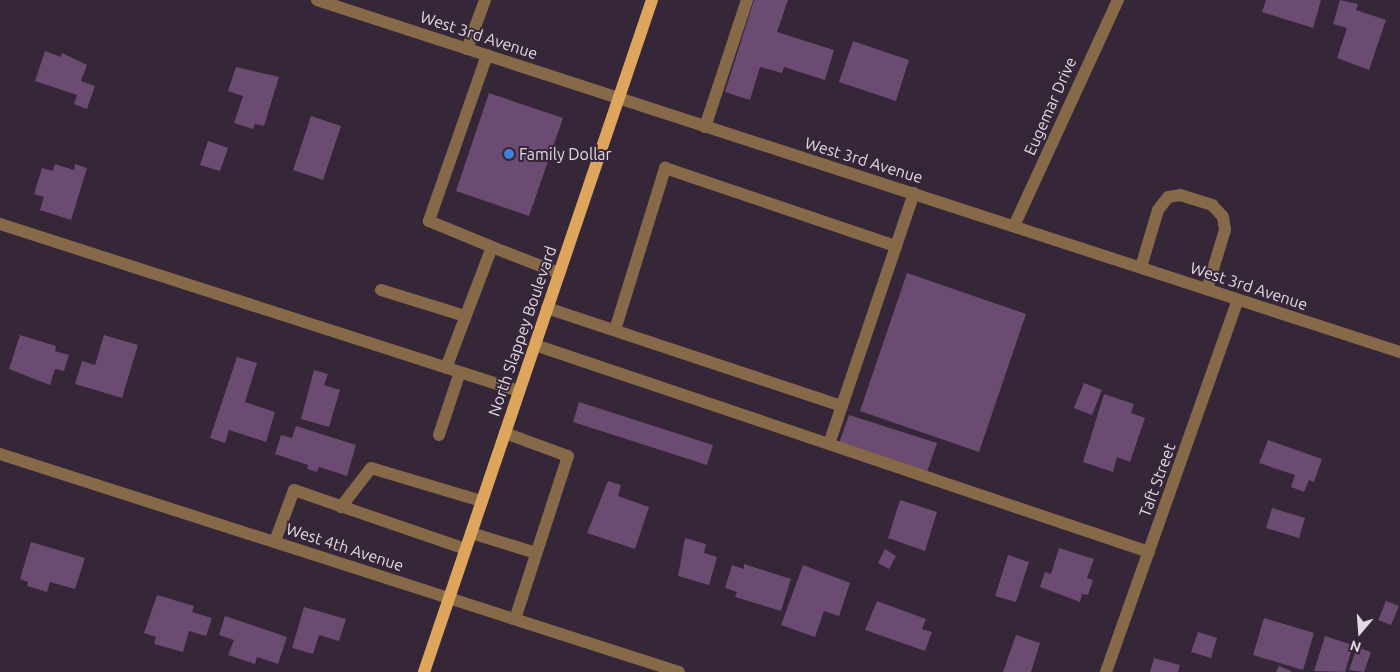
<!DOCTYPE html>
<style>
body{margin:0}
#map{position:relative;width:1400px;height:672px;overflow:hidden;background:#352638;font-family:Ubuntu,sans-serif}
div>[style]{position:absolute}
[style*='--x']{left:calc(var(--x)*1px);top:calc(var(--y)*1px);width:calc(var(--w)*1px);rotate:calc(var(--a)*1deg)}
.building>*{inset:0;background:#6b4b71}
.minor>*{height:12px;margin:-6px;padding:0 6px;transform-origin:6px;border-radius:6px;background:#856948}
.major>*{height:12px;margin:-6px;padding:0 6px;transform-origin:6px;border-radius:6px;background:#dea55d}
.dots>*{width:14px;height:14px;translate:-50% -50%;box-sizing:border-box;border:2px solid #352638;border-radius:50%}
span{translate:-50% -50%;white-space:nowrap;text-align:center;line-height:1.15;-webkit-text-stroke:4px #352638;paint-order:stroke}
.street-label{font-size:16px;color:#e3d9e5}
.poi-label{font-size:16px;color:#e3d9e5}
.left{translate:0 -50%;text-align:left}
.north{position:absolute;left:1335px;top:607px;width:50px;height:50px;-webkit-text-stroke:4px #352638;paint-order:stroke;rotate:198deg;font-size:14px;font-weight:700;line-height:20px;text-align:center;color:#e3d9e5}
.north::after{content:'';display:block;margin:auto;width:18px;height:22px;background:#e3d9e5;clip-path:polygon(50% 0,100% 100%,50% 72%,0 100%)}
</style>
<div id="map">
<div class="building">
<div style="clip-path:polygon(754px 0,788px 0,777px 32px,834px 50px,825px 80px,784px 67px,782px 73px,760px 67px,750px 100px,725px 92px)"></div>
<div style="clip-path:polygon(1266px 0,1321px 0,1313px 28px,1262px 12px)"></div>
<div style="clip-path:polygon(1340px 0,1358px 4px,1356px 10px,1386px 20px,1369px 70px,1337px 58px,1347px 28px,1333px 24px)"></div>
<div style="clip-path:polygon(853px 41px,909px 60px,896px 101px,839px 82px)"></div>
<div style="clip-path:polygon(45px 51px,61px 57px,62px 53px,87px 65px,81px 81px,95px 86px,87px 109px,74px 104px,77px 95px,35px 81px)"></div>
<div style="clip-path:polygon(236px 67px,279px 77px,264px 126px,255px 124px,253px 129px,234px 123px,243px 96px,228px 91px)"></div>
<div style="clip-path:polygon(489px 93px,563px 118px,529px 216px,456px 191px)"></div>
<div style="clip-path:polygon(311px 116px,341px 126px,323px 180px,293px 170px)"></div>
<div style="clip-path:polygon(208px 141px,228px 148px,220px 171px,200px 165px)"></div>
<div style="clip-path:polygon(55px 164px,74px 170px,75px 164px,87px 168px,71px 220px,40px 210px,44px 197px,34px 194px,42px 168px,53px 171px)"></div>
<div style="clip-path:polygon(907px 273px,1026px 314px,979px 452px,860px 411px)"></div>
<div style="clip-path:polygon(20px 335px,56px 346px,55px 351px,69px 355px,64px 371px,55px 369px,50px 385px,9px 369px)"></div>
<div style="clip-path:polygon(104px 335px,138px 345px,122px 398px,75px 384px,82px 361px,95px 365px)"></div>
<div style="clip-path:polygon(237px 357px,257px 363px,245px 402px,275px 412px,266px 442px,229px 430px,225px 443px,210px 438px)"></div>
<div style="clip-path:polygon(314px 370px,328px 374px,324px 385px,340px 390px,329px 427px,301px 419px)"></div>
<div style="clip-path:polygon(1084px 383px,1102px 390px,1092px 415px,1074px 408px)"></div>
<div style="clip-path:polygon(1104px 394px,1134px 404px,1131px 413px,1145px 418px,1130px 462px,1117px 457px,1113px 472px,1083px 462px)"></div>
<div style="clip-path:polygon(579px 402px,713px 445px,707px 465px,573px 422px)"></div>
<div style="clip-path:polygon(849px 415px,937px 443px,926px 475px,838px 446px)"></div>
<div style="clip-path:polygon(296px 426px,356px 445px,347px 476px,319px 467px,317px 472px,307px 469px,308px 465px,275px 454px,281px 435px,292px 438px)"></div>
<div style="clip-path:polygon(1268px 440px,1322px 459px,1314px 482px,1309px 480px,1304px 492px,1291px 487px,1295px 475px,1259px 463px)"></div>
<div style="clip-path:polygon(608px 481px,621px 485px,618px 496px,649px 507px,635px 549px,587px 533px)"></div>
<div style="clip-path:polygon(900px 500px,937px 512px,925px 551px,888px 538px)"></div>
<div style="clip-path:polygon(1272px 508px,1305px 518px,1299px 538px,1266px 528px)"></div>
<div style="clip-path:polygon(685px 538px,706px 544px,704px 553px,717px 557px,709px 585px,678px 576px)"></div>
<div style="clip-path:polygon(31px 542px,85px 558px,75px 589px,50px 582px,47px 592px,27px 586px,28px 582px,20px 579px)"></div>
<div style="clip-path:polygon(1059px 548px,1094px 559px,1087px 578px,1093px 580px,1088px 595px,1082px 594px,1080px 602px,1040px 587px,1045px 572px,1051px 574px)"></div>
<div style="clip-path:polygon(885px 549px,896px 556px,889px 569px,878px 563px)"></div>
<div style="clip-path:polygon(1008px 555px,1029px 562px,1016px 602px,995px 596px)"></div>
<div style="clip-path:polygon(744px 564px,791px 579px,781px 611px,735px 597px,737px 592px,725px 588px,732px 565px,744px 569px)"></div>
<div style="clip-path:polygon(803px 565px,850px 583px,839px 616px,824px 611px,815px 637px,781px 625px)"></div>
<div style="clip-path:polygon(157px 595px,194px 606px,192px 612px,212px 618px,206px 636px,189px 631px,183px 652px,154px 644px,156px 637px,144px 633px)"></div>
<div style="clip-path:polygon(877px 601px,926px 619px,922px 629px,932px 632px,925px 651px,865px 630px)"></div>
<div style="clip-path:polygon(1386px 601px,1399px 606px,1391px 625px,1378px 620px)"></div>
<div style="clip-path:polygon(304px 607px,346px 619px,339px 641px,319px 635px,313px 654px,292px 648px)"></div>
<div style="clip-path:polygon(225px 616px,287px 637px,278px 664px,257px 657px,255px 664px,228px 655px,234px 640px,219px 635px)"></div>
<div style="clip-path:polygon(1264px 618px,1314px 633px,1303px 670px,1253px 655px)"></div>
<div style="clip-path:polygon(1198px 632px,1217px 638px,1211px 658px,1191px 652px)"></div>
<div style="clip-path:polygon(1016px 635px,1040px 643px,1031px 672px,1003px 672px)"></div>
<div style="clip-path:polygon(1325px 636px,1353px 645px,1345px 672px,1314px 671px)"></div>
<div style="clip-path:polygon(1357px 647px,1371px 652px,1364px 672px,1349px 670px)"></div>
<div style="clip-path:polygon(1154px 658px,1180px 665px,1178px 672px,1150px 672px)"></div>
<div style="clip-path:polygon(1279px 666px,1291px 671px,1291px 672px,1276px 672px)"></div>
</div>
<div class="minor">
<div style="--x:317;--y:0;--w:1139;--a:18.01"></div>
<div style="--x:467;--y:49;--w:52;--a:-69.8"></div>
<div style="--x:487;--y:55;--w:176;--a:109.3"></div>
<div style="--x:429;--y:221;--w:68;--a:22.4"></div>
<div style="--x:705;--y:127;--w:134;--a:-71.7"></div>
<div style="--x:0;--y:224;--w:545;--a:17.84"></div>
<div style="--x:1014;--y:226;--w:249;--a:-65.3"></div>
<div style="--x:1141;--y:267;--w:59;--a:-73.4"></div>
<div style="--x:1158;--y:210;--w:16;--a:-52"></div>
<div style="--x:1168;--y:197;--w:12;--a:-9"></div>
<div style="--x:1180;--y:195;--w:34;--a:17"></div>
<div style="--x:1212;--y:205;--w:16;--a:47"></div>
<div style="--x:1223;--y:217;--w:13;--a:81"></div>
<div style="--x:1225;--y:230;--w:62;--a:107"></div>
<div style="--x:381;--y:290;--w:88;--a:17.2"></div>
<div style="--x:547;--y:308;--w:311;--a:18.4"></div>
<div style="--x:615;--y:330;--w:170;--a:-72.8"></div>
<div style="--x:665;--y:168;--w:244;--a:18.7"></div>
<div style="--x:535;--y:345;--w:648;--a:18.63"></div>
<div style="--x:446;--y:368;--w:129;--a:-69.2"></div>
<div style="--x:492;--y:247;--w:72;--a:21.2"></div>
<div style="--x:505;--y:433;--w:67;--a:20.1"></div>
<div style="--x:568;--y:456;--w:171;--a:108"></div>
<div style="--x:439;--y:435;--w:66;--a:-71.6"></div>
<div style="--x:829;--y:444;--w:265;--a:-71.3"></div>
<div style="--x:0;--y:454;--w:713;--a:17.8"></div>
<div style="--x:341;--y:507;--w:49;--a:-52.4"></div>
<div style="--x:371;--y:468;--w:116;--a:16.6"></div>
<div style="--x:471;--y:533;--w:68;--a:17.1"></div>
<div style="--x:275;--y:541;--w:54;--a:-69.6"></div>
<div style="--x:294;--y:490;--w:181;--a:19"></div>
<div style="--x:1106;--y:672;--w:395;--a:-70.5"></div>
</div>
<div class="major">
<div style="--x:424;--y:672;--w:710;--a:-71.26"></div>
</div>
<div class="dots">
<div style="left:509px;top:154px;background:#3f7fe0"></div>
</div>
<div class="street-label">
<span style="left:479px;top:35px;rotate:18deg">West 3rd Avenue</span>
<span style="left:1050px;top:106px;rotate:-66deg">Eugemar Drive</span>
<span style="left:864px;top:160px;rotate:17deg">West 3rd Avenue</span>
<span style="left:1249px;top:286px;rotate:18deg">West 3rd Avenue</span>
<span style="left:522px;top:331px;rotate:-71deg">North Slappey Boulevard</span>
<span style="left:1157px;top:480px;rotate:-70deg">Taft Street</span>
<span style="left:345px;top:547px;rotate:18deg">West 4th Avenue</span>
</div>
<div class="poi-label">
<span class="left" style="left:519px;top:154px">Family Dollar</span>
</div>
<div class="north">N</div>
</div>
